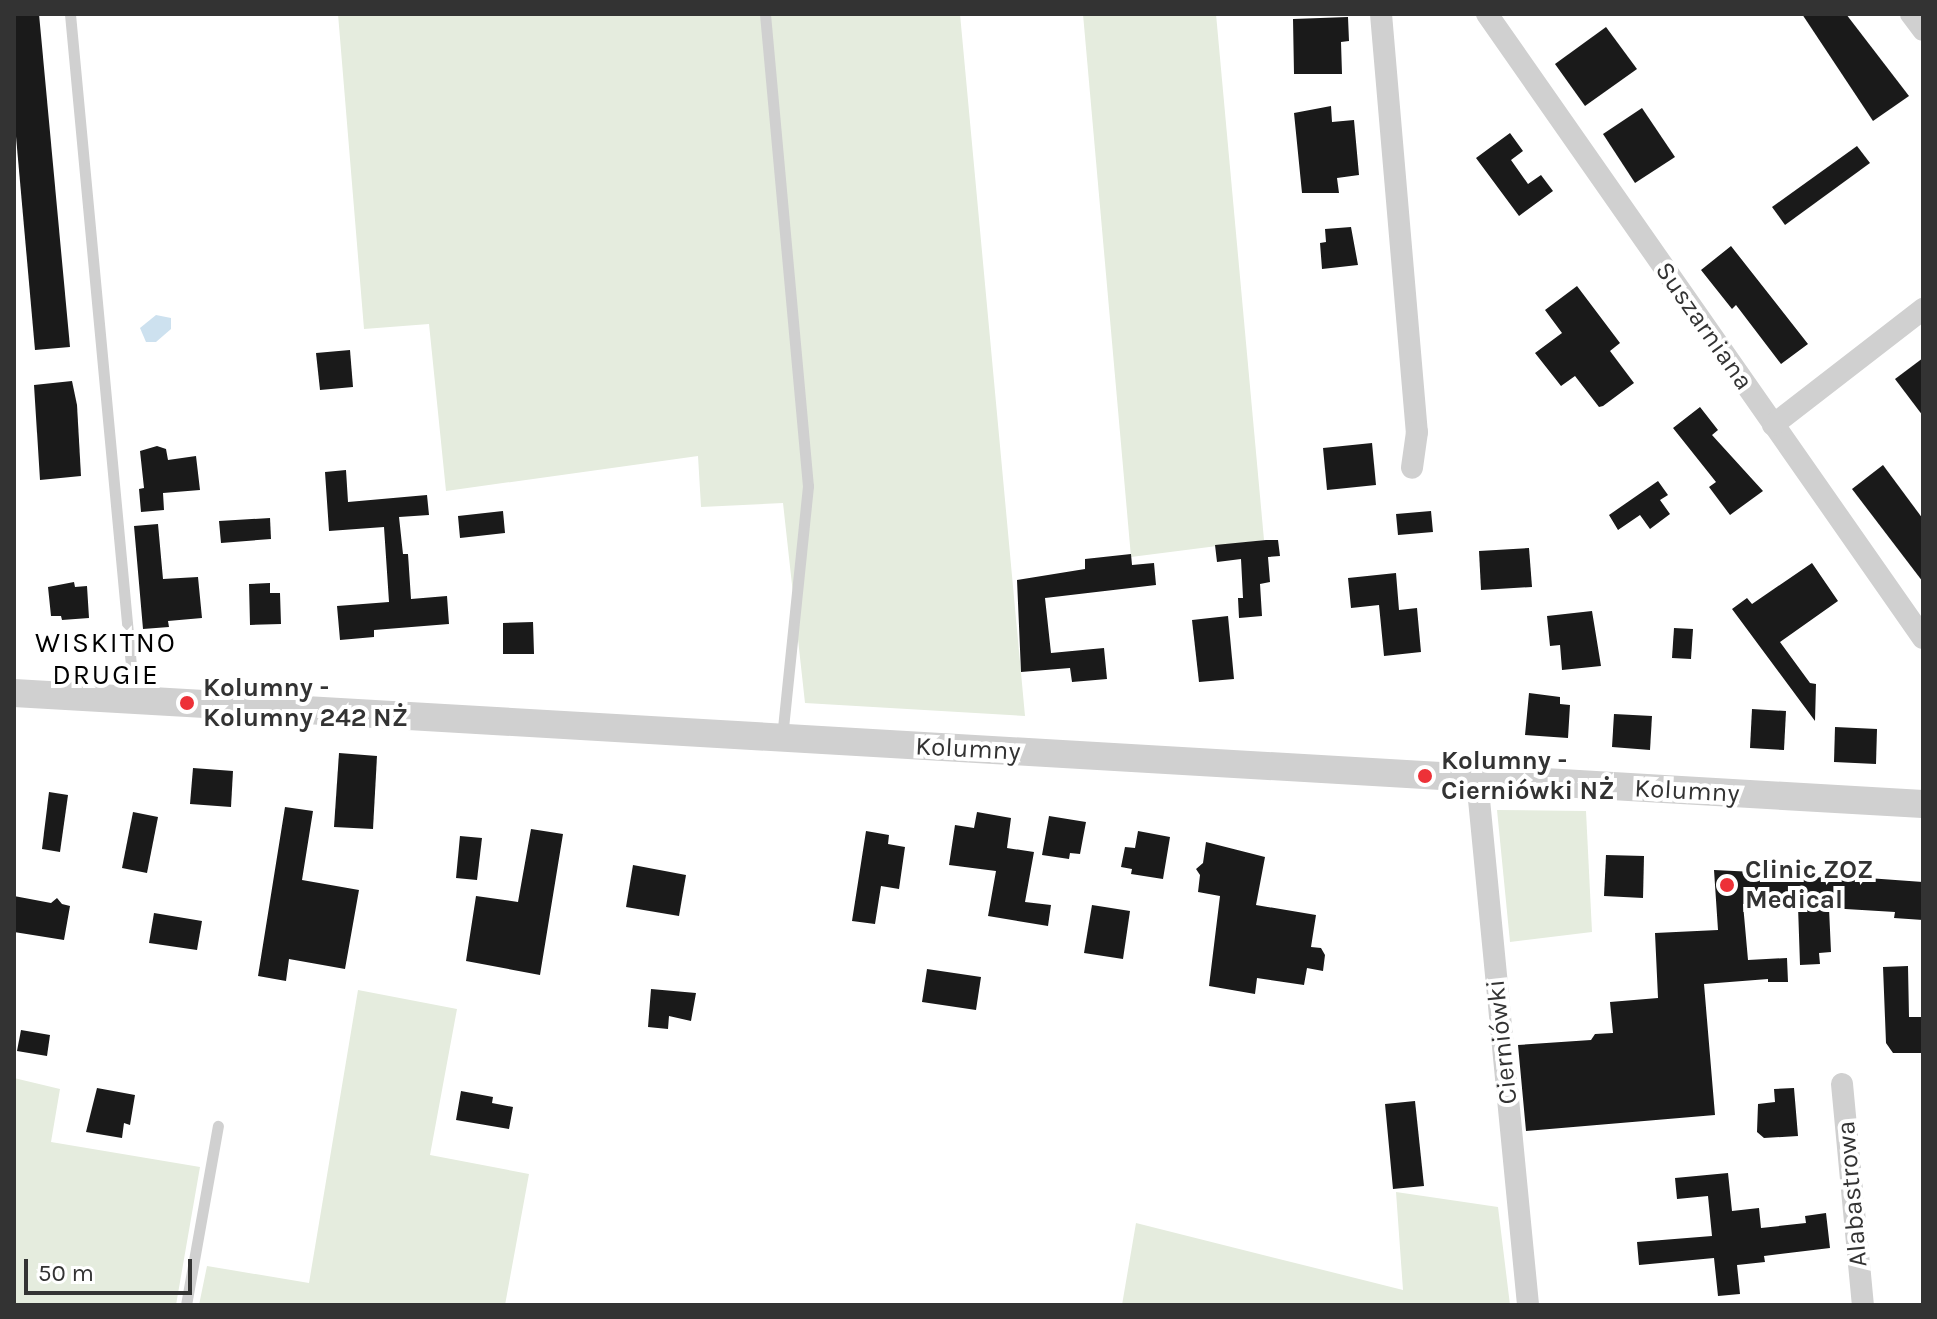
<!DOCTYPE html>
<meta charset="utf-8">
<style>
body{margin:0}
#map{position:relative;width:1937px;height:1319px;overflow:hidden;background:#fff;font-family:Karla,sans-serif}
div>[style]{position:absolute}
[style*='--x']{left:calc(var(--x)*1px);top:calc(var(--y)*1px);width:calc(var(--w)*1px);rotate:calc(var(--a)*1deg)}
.green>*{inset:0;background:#e5ecde}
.water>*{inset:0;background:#cde1ef}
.building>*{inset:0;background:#1a1a1a}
.service>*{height:11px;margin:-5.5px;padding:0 5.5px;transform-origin:5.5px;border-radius:5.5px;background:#d0d0d0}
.minor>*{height:22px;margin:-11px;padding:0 11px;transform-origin:11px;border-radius:11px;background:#d0d0d0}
.tertiary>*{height:28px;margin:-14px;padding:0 14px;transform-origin:14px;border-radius:14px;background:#d0d0d0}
.dots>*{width:22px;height:22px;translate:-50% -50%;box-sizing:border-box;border:4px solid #fff;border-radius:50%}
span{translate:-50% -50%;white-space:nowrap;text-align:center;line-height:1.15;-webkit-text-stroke:8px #fff;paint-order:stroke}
.street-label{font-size:26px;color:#333}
.poi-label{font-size:26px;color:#333;font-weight:700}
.left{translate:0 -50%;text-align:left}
.neighbourhood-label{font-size:28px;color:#000;letter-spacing:2px}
.frame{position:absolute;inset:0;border:16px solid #333;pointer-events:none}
.scale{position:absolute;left:24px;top:1259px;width:168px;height:36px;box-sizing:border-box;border:4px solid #333;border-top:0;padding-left:10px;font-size:24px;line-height:28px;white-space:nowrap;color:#333;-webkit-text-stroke:6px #fff;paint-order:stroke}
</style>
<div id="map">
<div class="green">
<div style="clip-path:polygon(338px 14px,960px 14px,1025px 716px,805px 703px,783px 503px,701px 507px,698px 456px,446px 491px,429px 324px,364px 329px)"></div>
<div style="clip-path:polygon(1083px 14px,1216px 14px,1264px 540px,1131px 557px)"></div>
<div style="clip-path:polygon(1497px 810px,1586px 811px,1592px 932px,1510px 942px)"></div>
<div style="clip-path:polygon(358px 990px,457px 1009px,430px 1155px,529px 1174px,505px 1305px,199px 1305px,207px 1266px,309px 1283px)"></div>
<div style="clip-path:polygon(14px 1078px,60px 1089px,51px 1142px,200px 1167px,176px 1305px,14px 1305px)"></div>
<div style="clip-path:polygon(1396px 1192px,1498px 1207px,1510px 1305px,1122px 1305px,1136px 1223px,1403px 1290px)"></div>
</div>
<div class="water">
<div style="clip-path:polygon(156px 315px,171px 318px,171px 329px,156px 342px,146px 342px,140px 328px)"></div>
</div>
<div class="building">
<div style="clip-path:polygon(14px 14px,39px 14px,70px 347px,35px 350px,14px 114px)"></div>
<div style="clip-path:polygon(1802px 14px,1846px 14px,1909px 96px,1873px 121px)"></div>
<div style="clip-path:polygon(1348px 17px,1349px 41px,1341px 42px,1342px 74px,1294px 74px,1293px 19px)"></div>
<div style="clip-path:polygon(1606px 27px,1637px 69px,1585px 106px,1555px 64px)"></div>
<div style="clip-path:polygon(1331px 106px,1332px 122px,1354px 120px,1359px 175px,1337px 178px,1339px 193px,1302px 193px,1294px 113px)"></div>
<div style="clip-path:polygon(1642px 108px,1675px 157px,1635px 183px,1603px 134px)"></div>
<div style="clip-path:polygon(1510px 133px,1523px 151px,1511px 160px,1528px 184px,1541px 175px,1553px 191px,1519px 216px,1476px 158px)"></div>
<div style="clip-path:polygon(1857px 146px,1870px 163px,1785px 225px,1772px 207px)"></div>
<div style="clip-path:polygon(1351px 227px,1358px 265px,1322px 269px,1320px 243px,1326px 242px,1325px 229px)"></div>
<div style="clip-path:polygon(1731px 246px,1808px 344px,1781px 364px,1736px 305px,1732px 309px,1701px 270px)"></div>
<div style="clip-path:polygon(1577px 286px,1620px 343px,1610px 351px,1634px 383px,1603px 406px,1599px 407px,1575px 376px,1561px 386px,1535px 353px,1562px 333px,1545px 310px)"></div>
<div style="clip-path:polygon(350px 350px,353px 387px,320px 390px,316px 353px)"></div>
<div style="clip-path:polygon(1923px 358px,1923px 416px,1895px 379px)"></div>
<div style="clip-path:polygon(72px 381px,77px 405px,81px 476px,40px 480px,34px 385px)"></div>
<div style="clip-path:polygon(1700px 407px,1718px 430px,1712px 435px,1763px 491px,1730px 515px,1709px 487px,1716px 482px,1673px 428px)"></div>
<div style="clip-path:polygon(1372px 443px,1376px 485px,1327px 490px,1323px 448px)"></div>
<div style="clip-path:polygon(157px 446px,166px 449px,168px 460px,196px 456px,200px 490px,163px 493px,164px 510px,141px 512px,139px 489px,144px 488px,140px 451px)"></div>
<div style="clip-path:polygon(1883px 465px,1923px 519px,1923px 582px,1852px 489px)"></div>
<div style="clip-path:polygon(346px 470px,348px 502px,427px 495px,429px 515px,399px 517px,403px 554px,408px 554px,411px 599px,447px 596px,449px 624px,374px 630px,374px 637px,340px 640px,337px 606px,389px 602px,384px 527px,329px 531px,325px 472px)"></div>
<div style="clip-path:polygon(1658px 481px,1668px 495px,1660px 500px,1670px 514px,1650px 529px,1640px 515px,1618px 530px,1609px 515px)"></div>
<div style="clip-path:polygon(503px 511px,505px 533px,460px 538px,458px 516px)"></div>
<div style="clip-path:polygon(1431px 511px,1433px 532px,1398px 535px,1396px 514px)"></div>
<div style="clip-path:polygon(270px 518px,271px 539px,221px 543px,219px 521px)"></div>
<div style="clip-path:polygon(158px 524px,163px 579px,198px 577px,202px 618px,168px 621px,169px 627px,143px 629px,134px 526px)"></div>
<div style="clip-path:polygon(1266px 540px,1278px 540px,1280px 556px,1268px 557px,1270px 582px,1260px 584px,1262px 616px,1239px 618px,1238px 598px,1243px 598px,1241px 559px,1217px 562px,1215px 545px)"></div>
<div style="clip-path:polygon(1529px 548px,1532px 587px,1481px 590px,1479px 551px)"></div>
<div style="clip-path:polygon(1131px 554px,1132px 565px,1154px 563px,1156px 585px,1045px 598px,1051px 653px,1104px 648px,1107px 679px,1072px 682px,1070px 668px,1021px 672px,1017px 580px,1085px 569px,1085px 559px)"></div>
<div style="clip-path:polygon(1812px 563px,1838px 601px,1780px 642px,1810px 683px,1816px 684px,1815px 721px,1732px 609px,1747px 598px,1752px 604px)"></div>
<div style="clip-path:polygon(1396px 573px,1399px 610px,1417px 608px,1421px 652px,1384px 656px,1379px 605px,1351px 608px,1348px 578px)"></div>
<div style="clip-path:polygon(74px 582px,75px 587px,87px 586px,89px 618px,62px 620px,61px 616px,51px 616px,48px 587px)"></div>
<div style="clip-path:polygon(270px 583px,270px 593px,280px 593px,281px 624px,250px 625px,249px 584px)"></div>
<div style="clip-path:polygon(1592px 611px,1601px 666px,1562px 670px,1560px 645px,1550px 646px,1547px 616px)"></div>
<div style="clip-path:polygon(1228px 616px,1234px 679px,1199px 682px,1192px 620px)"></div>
<div style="clip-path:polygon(533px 622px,534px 654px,503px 654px,503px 623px)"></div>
<div style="clip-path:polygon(1674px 628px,1693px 629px,1691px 659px,1672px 658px)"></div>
<div style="clip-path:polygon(1529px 693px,1560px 697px,1560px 704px,1570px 705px,1568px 738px,1525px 735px)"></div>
<div style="clip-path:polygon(1752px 709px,1786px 711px,1784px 750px,1750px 748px)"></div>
<div style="clip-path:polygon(1614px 714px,1652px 716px,1650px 750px,1612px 747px)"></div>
<div style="clip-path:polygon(1835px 727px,1877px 729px,1876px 764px,1834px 762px)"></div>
<div style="clip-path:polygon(339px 753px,377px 756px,373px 829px,334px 827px)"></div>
<div style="clip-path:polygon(193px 768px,233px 771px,231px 807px,190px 804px)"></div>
<div style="clip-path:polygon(49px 792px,68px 795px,60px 852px,42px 849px)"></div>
<div style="clip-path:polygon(285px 807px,313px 811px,302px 880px,359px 890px,345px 969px,289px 959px,286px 981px,258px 976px)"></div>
<div style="clip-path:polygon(133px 812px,158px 817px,147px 873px,122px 868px)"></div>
<div style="clip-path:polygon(977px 812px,1011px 818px,1007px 848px,1034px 852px,1025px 902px,1051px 905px,1048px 926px,988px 916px,996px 871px,949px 865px,955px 825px,974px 828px)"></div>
<div style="clip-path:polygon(1049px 816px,1086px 822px,1080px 854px,1070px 853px,1069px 859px,1042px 855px)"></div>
<div style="clip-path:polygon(531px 829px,563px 834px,540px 975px,466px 961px,476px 896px,518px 902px)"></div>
<div style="clip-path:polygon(866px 831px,889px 835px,888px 844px,905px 847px,899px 889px,881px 886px,875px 924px,852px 921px)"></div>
<div style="clip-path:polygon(1138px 831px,1170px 837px,1163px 879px,1131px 874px,1132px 869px,1121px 867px,1125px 847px,1135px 848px)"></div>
<div style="clip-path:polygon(460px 836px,482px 838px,477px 880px,456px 878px)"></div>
<div style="clip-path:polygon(1206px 842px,1265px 857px,1256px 905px,1316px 915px,1311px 947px,1321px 948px,1325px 955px,1323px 971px,1307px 968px,1304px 985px,1257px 978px,1255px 994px,1209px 986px,1220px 896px,1198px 892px,1200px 875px,1196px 869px,1203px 863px)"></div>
<div style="clip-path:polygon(1606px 855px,1644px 856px,1643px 898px,1604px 896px)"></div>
<div style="clip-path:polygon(633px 865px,686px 875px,679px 916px,626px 907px)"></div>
<div style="clip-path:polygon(1714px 870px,1793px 874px,1793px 879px,1840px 876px,1923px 882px,1923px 920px,1894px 918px,1895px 912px,1829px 908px,1831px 952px,1819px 953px,1820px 964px,1800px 965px,1798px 906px,1743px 904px,1748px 960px,1787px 958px,1788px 982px,1768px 982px,1768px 979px,1704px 984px,1715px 1115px,1526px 1131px,1518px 1045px,1591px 1040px,1595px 1034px,1613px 1033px,1610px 1002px,1658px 998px,1655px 933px,1718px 930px)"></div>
<div style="clip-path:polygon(14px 896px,51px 903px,57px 898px,62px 904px,70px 906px,64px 940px,14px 932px)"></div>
<div style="clip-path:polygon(1092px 905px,1130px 911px,1123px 959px,1084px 953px)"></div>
<div style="clip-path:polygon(154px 913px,202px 921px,197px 950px,149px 943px)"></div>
<div style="clip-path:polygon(1908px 966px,1909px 1017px,1923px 1017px,1923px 1053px,1893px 1053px,1886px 1043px,1883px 967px)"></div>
<div style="clip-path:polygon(927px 969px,981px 977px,976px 1010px,922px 1002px)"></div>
<div style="clip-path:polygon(651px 989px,696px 993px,691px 1021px,669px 1016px,668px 1029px,648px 1027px)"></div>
<div style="clip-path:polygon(21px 1030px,50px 1035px,47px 1056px,17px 1051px)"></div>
<div style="clip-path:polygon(97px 1088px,135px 1095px,130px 1125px,124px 1123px,122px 1138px,86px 1132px)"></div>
<div style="clip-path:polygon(1794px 1088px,1798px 1136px,1764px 1138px,1757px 1132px,1758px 1104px,1775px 1102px,1774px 1089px)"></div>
<div style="clip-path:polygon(461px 1091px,493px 1097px,492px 1103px,513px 1107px,509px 1129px,456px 1120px)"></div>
<div style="clip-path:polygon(1415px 1101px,1424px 1186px,1393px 1189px,1385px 1104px)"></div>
<div style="clip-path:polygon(1728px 1173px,1732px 1211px,1759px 1208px,1761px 1228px,1806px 1223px,1805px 1216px,1826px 1213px,1830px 1248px,1764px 1256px,1765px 1262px,1737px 1265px,1740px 1294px,1718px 1296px,1714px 1258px,1639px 1265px,1637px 1242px,1712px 1236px,1708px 1196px,1677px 1199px,1675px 1178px)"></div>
</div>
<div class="service">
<div style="--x:70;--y:14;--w:687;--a:84.65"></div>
<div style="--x:765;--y:14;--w:474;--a:84.8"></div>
<div style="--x:808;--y:486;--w:253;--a:95.9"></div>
<div style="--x:186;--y:1305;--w:182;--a:-79.9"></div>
</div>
<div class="minor">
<div style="--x:1381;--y:14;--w:420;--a:85.1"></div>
<div style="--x:1417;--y:432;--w:36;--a:98"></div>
<div style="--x:1487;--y:14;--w:761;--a:55.06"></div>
<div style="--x:1911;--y:14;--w:20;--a:53"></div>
<div style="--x:1773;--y:425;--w:190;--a:-37.7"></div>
<div style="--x:1477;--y:779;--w:528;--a:84.46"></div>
<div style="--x:1842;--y:1084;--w:222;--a:84.6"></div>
</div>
<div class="tertiary">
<div style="--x:14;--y:693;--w:1912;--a:3.33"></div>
</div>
<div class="dots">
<div style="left:187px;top:703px;background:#ed3138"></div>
<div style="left:1425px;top:776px;background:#ed3138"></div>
<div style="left:1727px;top:885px;background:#ed3138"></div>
</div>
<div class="street-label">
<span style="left:1704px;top:326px;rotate:55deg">Suszarniana</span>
<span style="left:968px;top:749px;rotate:3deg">Kolumny</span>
<span style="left:1687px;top:791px;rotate:3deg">Kolumny</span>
<span style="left:1502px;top:1042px;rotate:-96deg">Cierniówki</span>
<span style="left:1852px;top:1194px;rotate:-95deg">Alabastrowa</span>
</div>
<div class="poi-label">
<span class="left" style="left:203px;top:703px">Kolumny -<br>Kolumny 242 NŻ</span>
<span class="left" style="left:1441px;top:776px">Kolumny -<br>Cierniówki NŻ</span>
<span class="left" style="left:1745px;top:885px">Clinic ZOZ<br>Medical</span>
</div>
<div class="neighbourhood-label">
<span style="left:106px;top:659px">WISKITNO<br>DRUGIE</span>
</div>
<div class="frame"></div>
<div class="scale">50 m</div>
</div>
